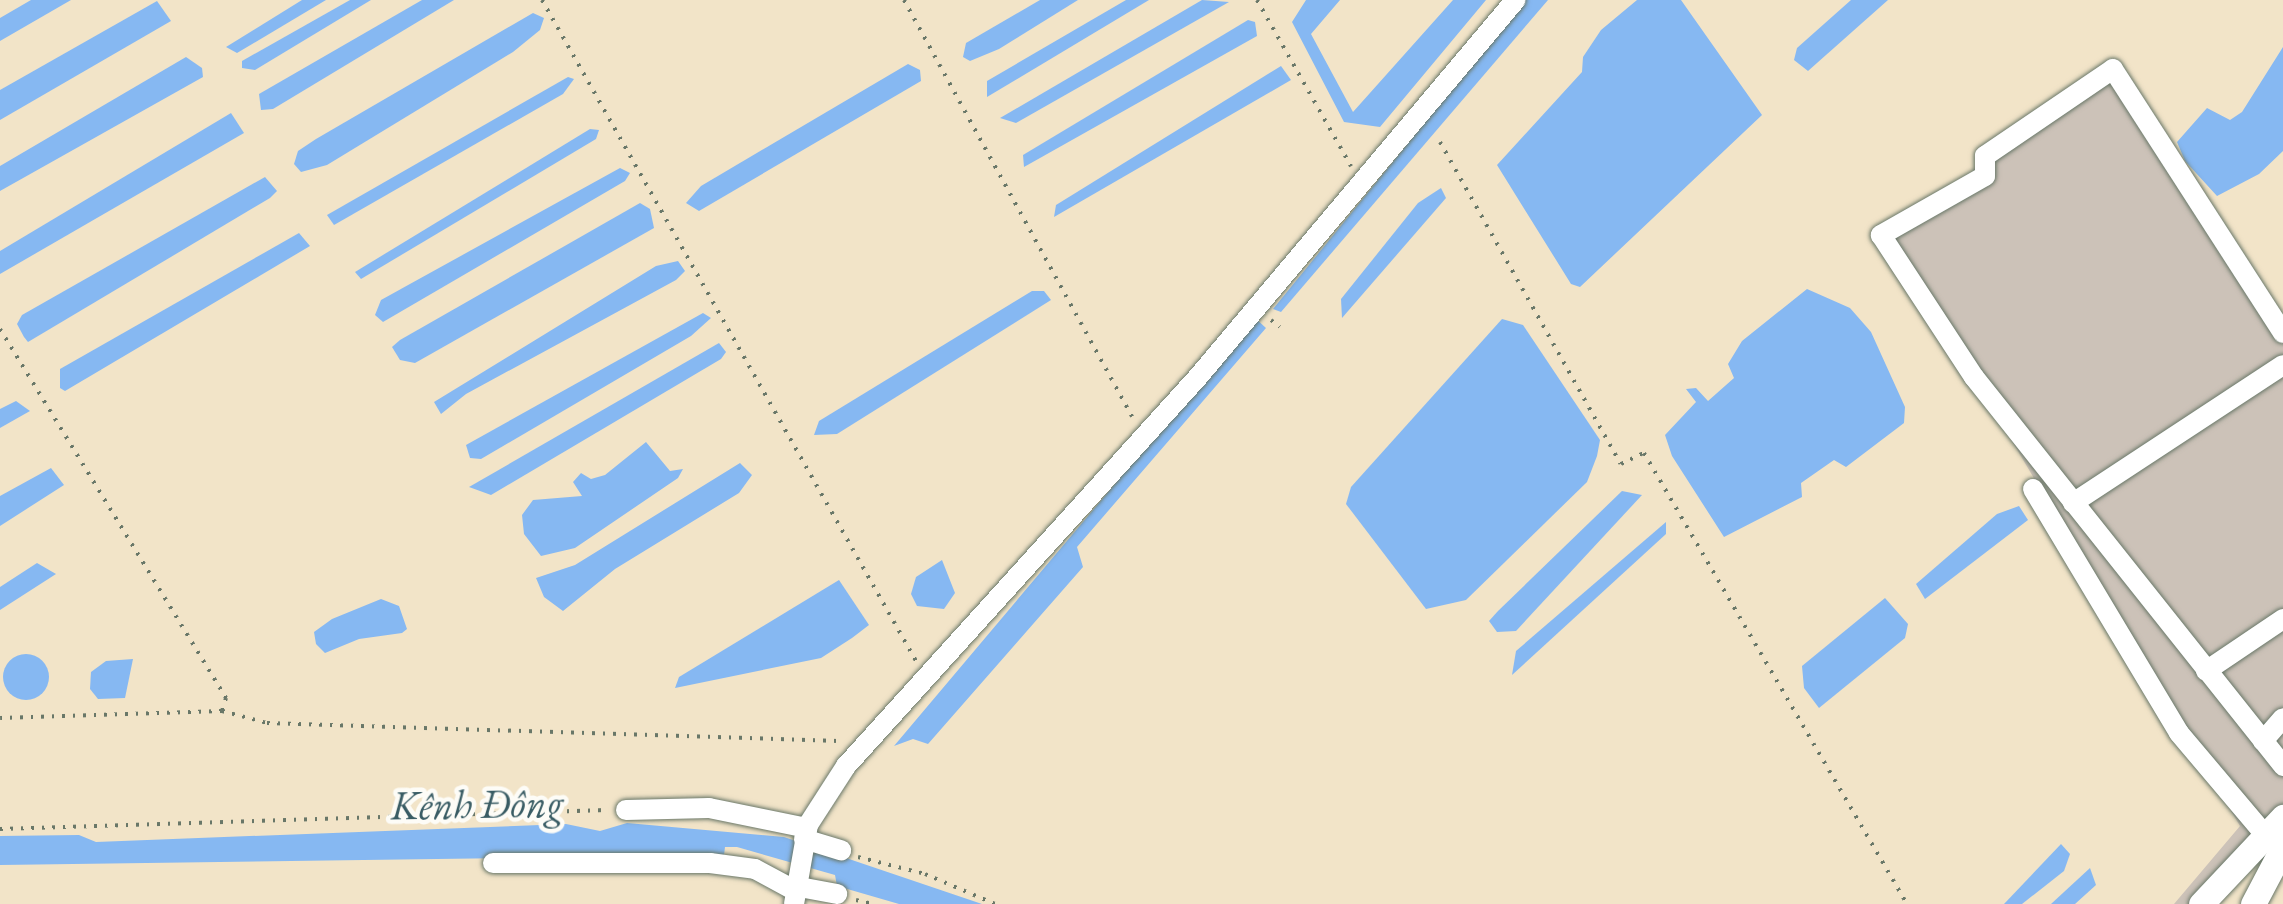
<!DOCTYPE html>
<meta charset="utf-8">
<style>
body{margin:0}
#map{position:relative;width:2283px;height:904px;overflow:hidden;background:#f2e4c8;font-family:"EB Garamond",serif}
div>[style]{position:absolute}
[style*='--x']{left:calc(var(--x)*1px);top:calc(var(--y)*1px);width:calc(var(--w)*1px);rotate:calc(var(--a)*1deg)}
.industrial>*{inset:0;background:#ccc2b8}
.water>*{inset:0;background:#86b8f2}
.round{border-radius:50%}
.path>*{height:4px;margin-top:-2px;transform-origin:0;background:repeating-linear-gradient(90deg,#697768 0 2.5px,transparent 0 10.5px)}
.roads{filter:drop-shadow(0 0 2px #697768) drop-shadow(0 0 2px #697768)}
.minor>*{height:20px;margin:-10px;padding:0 10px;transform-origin:10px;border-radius:10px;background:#fff}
.major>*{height:25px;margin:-12.5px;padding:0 12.5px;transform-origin:12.5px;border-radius:12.5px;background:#fff}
span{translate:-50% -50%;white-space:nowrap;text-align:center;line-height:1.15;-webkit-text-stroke:9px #fdfcf7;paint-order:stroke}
.water-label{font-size:40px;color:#395c64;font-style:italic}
</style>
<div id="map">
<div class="industrial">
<div style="clip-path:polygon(2113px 69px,2283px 333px,2283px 817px,2201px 904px,2174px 904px,2240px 826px,1974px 377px,1881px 235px,1985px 176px,1985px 156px)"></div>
</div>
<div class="water">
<div style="clip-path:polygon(31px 0,71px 0,0 41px,0 18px)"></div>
<div style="clip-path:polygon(302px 0,326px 0,237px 53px,226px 47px)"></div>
<div style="clip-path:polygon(350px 0,371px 0,255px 70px,242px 68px,242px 61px)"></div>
<div style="clip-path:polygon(422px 0,454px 0,273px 109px,261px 110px,259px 94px)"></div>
<div style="clip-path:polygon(1040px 0,1078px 0,999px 49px,970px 61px,963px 57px,966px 43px)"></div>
<div style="clip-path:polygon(1126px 0,1149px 0,987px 97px,987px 81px)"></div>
<div style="clip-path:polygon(1202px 0,1229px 2px,1016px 123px,1000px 118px)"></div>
<div style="clip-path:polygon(1306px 0,1340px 0,1311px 34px,1353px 112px,1453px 0,1486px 0,1380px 127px,1344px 122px,1292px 22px)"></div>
<div style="clip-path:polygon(1525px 0,1548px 0,1281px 312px,1273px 309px)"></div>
<div style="clip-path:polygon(1637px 0,1681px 0,1762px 115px,1580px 287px,1571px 284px,1497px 165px,1582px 72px,1583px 57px,1601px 30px)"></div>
<div style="clip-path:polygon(1851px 0,1888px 0,1808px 71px,1794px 60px,1797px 48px)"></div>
<div style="clip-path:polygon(157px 1px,171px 21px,0 120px,0 90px)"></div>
<div style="clip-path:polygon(533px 13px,544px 18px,540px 30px,513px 52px,327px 165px,301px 172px,294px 164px,298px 151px,316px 139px)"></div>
<div style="clip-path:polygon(1248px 20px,1255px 22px,1257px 36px,1024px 167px,1023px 155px)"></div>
<div style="clip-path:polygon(2283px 47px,2283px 151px,2259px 174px,2217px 196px,2185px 161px,2177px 142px,2207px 108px,2230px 120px,2242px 112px)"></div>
<div style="clip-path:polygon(186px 57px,202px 68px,203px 77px,0 191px,0 166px)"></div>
<div style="clip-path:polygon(908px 64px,920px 70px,921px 81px,699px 211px,686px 203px,701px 186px)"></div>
<div style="clip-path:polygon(1281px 66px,1291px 80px,1054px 217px,1056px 205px)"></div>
<div style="clip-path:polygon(568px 77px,574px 79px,563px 94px,334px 225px,327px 215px)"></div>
<div style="clip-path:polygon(231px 113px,244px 133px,0 274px,0 251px)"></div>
<div style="clip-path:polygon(590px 129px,599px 130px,596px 139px,361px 279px,355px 272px)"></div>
<div style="clip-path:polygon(620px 168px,630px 173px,625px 181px,383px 322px,375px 315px,381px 300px)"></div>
<div style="clip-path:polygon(265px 177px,277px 191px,270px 198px,28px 342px,24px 337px,17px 324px,22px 315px)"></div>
<div style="clip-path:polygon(1441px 188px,1446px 198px,1342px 318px,1341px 299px,1418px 203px)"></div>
<div style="clip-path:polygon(640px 203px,650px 209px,654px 228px,415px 363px,400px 360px,392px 347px,400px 340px)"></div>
<div style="clip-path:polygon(299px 233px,310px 246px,65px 391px,60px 388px,60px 369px)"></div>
<div style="clip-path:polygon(678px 261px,685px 271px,676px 280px,466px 394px,441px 414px,434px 402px,656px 266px)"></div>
<div style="clip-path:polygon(1807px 289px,1850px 308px,1871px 332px,1905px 407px,1904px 423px,1846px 467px,1834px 460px,1801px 483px,1802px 497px,1724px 537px,1672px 456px,1665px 435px,1696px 402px,1686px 389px,1696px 388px,1708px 401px,1734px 378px,1728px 364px,1742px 341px)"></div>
<div style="clip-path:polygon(1032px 291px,1044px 291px,1051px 300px,837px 434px,814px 435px,819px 421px)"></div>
<div style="clip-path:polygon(703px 313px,711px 318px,691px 336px,481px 459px,470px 458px,466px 445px)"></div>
<div style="clip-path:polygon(1255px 318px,1266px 328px,1077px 547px,1083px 567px,928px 744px,913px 739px,894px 746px)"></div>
<div style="clip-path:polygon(1502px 319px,1523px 325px,1600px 440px,1597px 456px,1587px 482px,1466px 600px,1426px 609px,1346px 504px,1351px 487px)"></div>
<div style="clip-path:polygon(719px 343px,726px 352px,721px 359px,491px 495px,469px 487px)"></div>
<div style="clip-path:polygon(16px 401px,30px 411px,0 428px,0 409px)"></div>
<div style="clip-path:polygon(646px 442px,670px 471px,683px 469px,678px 478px,575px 548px,541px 556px,524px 534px,522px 515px,533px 500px,582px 496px,573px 482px,581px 473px,591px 479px,605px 475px)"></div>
<div style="clip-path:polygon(740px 463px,752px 475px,739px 493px,615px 569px,563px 611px,544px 597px,536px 578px,575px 565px)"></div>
<div style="clip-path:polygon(51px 468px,64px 485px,0 526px,0 496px)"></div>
<div style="clip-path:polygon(1622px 491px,1642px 495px,1516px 631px,1497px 632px,1489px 621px,1498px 611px)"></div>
<div style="clip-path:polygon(2019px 506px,2028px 520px,1925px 599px,1916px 584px,1997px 514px)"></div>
<div style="clip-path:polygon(1666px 522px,1666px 534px,1512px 675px,1516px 651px)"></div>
<div style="clip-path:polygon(942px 560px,955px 593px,944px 609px,917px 606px,911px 594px,916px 577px)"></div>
<div style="clip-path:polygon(37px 563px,56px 574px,0 610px,0 587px)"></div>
<div style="clip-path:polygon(839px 580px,869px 625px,852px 638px,821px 658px,675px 688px,679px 677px)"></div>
<div style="clip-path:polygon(1885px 598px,1908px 624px,1905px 638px,1819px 708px,1804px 688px,1802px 666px)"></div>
<div style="clip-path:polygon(381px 599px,399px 606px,407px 629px,402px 633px,359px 639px,325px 653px,316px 644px,314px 632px,332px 619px)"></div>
<div class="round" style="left:3px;top:654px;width:46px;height:46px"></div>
<div style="clip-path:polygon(133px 659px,125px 698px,98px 699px,90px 689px,91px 672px,106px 661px)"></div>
<div style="clip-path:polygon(627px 823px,784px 837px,982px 904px,899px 904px,837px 886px,835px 875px,737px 847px,725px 847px,724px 855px,0 865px,0 836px,79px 835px,96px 842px,566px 824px,600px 831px)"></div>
<div style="clip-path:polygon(2061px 844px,2070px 854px,2064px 871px,2022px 904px,2004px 904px)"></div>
<div style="clip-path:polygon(2090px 868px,2096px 885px,2075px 904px,2051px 904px)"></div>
</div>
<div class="path">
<div style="--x:542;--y:0;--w:759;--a:60.5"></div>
<div style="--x:904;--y:0;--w:475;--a:61.3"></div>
<div style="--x:1257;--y:0;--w:191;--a:60.5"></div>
<div style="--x:1440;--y:142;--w:369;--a:60.7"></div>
<div style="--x:1621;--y:464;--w:25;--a:-26"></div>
<div style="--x:1644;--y:453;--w:522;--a:59.75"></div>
<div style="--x:1271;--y:320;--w:11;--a:38"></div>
<div style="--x:0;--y:329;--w:433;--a:58.5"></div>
<div style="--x:226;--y:698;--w:14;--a:107"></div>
<div style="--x:222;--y:711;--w:222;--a:178.2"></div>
<div style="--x:222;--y:711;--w:47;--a:14.9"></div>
<div style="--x:267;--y:723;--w:572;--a:1.8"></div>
<div style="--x:0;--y:829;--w:607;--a:-1.79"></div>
<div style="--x:858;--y:857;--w:69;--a:14.2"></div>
<div style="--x:925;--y:874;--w:76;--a:23.2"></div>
<div style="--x:856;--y:900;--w:17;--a:13"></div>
</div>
<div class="roads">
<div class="minor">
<div style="--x:2283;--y:333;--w:314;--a:-122.8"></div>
<div style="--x:2113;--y:69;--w:155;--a:145.8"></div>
<div style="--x:1985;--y:156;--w:20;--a:90"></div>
<div style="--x:1985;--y:176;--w:120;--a:150.4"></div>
<div style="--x:1881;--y:235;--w:170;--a:56.8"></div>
<div style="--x:1974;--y:377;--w:497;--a:51.5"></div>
<div style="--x:2033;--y:489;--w:284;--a:59.1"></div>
<div style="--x:2179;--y:733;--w:135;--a:49.8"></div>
<div style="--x:2073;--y:503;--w:251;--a:-33.3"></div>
<div style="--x:2206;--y:671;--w:93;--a:-34"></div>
<div style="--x:2263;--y:741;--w:30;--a:-49"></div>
<div style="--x:626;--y:810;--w:83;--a:-1.4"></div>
<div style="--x:709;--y:808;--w:100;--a:11.5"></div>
<div style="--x:804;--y:839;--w:39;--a:17"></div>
<div style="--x:493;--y:863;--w:217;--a:0"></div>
<div style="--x:710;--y:863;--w:45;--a:7.6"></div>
<div style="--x:755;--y:869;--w:44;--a:28.3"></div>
<div style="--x:794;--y:886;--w:44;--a:10.5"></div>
<div style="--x:794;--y:904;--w:80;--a:-80"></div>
<div style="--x:808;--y:825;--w:70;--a:-57.2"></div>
<div style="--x:846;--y:766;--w:525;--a:-47.86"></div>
<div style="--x:1198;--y:377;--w:493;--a:-49.9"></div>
</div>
<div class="major">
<div style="--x:2201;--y:904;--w:120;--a:-46.7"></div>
<div style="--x:2253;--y:904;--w:64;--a:-62.2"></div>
</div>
</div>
<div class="water-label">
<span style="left:477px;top:804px;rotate:-1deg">Kênh Đông</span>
</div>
</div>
